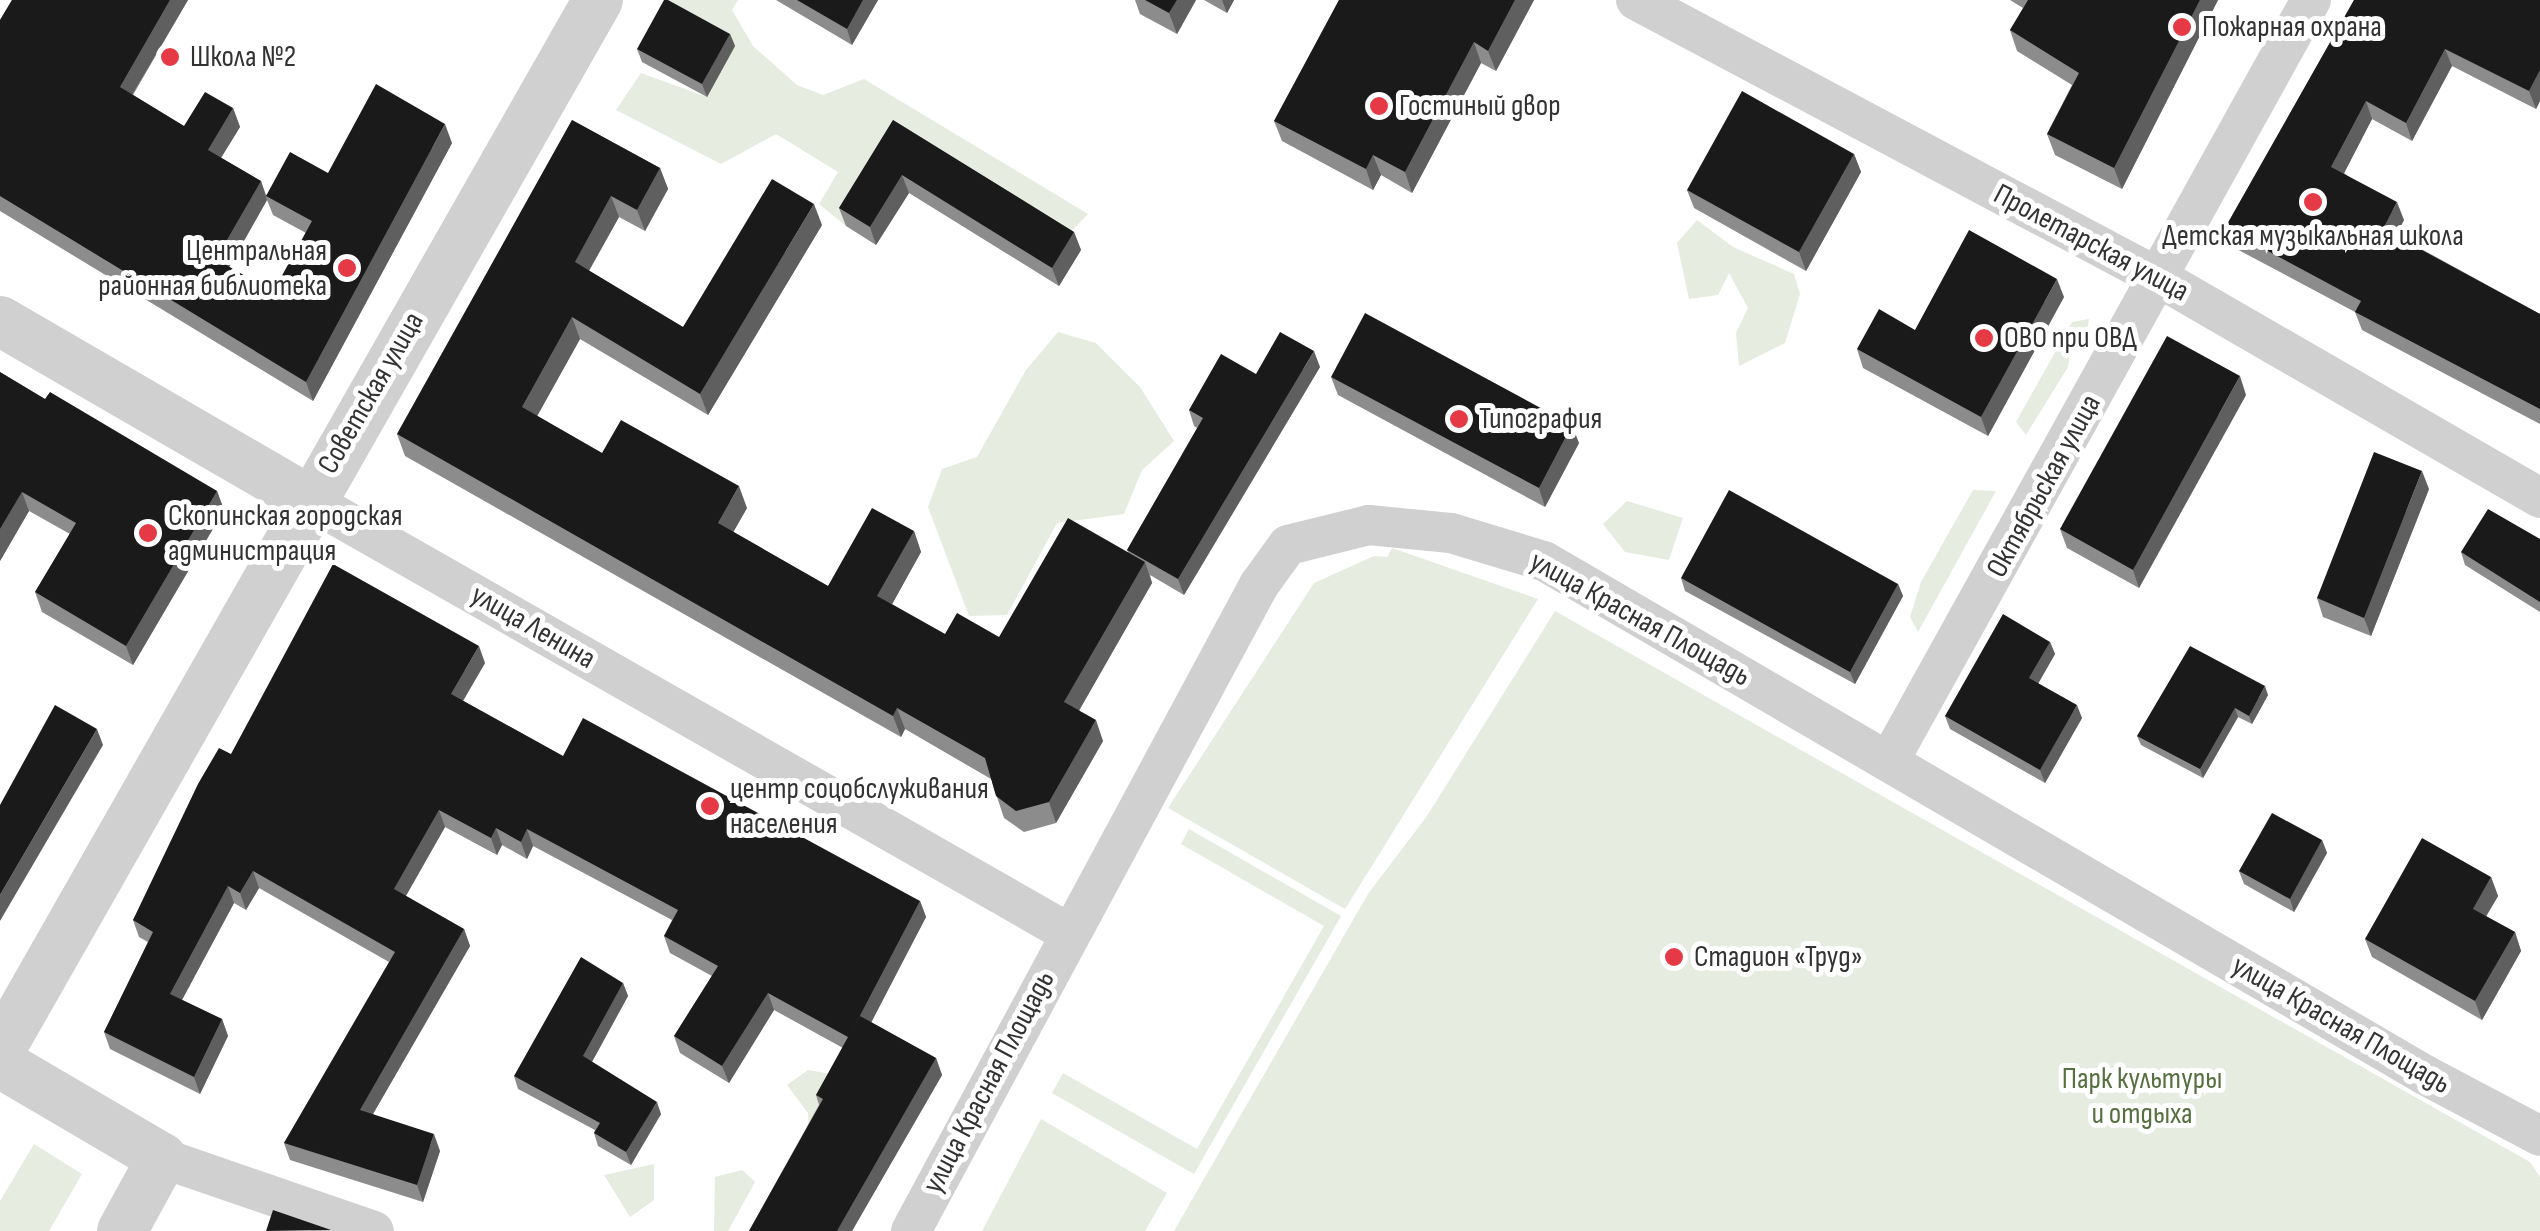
<!DOCTYPE html>
<meta charset="utf-8">
<style>
body{margin:0}
#map{position:relative;width:2540px;height:1231px;overflow:hidden;background:#fff;font-family:"Sofia Sans Condensed",sans-serif}
div>[style]{position:absolute}
[style*='--x']{left:calc(var(--x)*1px);top:calc(var(--y)*1px);width:calc(var(--w)*1px);rotate:calc(var(--a)*1deg)}
.green>*{inset:0;background:#e6ecdf}
.minor>*{height:40px;margin:-20px;padding:0 20px;transform-origin:20px;border-radius:20px;background:#d0d0d0}
.tertiary>*{height:50px;margin:-25px;padding:0 25px;transform-origin:25px;border-radius:25px;background:#d0d0d0}
.wall>*{inset:0;background:#8c8c8c}
.shaded-wall>*{inset:0;background:#5f5f5f}
.building>*{inset:0;background:#1a1a1a}
.dots>*{width:28px;height:28px;translate:-50% -50%;box-sizing:border-box;border:5px solid #fff;border-radius:50%}
span{translate:-50% -50%;white-space:nowrap;text-align:center;line-height:1.15;-webkit-text-stroke:10px #fff;paint-order:stroke}
.poi-label{font-size:30px;color:#333}
.left{translate:0 -50%;text-align:left}
.right{translate:-100% -50%;text-align:right}
.street-label{font-size:30px;color:#333}
.park-label{font-size:30px;color:#56703f}
</style>
<div id="map">
<div class="green">
<div style="clip-path:polygon(669px 0,738px 0,732px 10px,753px 46px,797px 85px,823px 95px,864px 79px,1088px 214px,1063px 240px,900px 139px,846px 226px,819px 204px,838px 172px,776px 134px,721px 164px,616px 110px,641px 73px,707px 97px)"></div>
<div style="clip-path:polygon(1697px 220px,1733px 247px,1794px 274px,1800px 294px,1785px 343px,1739px 366px,1736px 333px,1748px 308px,1729px 273px,1718px 295px,1689px 299px,1677px 243px)"></div>
<div style="clip-path:polygon(2089px 319px,2085px 341px,2071px 343px,2068px 367px,2026px 435px,2016px 422px,2072px 322px)"></div>
<div style="clip-path:polygon(1058px 332px,1096px 343px,1140px 387px,1174px 441px,1142px 470px,1124px 514px,1057px 523px,1007px 615px,969px 616px,928px 507px,942px 469px,977px 457px,1026px 370px)"></div>
<div style="clip-path:polygon(1973px 490px,1996px 491px,1918px 632px,1910px 617px,1921px 582px)"></div>
<div style="clip-path:polygon(1627px 501px,1683px 518px,1669px 560px,1625px 552px,1603px 524px)"></div>
<div style="clip-path:polygon(1392px 548px,1538px 599px,1345px 909px,1168px 808px,1314px 583px,1374px 556px,1387px 557px)"></div>
<div style="clip-path:polygon(1555px 611px,2530px 1162px,2540px 1177px,2540px 1231px,1174px 1231px,1368px 894px,1427px 816px)"></div>
<div style="clip-path:polygon(1189px 829px,1341px 916px,1194px 1174px,1052px 1093px,1063px 1073px,1197px 1149px,1324px 926px,1181px 844px)"></div>
<div style="clip-path:polygon(808px 1070px,842px 1076px,822px 1112px,897px 1155px,872px 1186px,810px 1154px,808px 1113px,787px 1085px)"></div>
<div style="clip-path:polygon(1041px 1119px,1167px 1193px,1145px 1231px,982px 1231px)"></div>
<div style="clip-path:polygon(34px 1144px,82px 1174px,49px 1231px,0 1231px,0 1201px)"></div>
<div style="clip-path:polygon(654px 1164px,654px 1200px,630px 1217px,604px 1175px)"></div>
<div style="clip-path:polygon(742px 1170px,755px 1182px,728px 1231px,714px 1231px,715px 1177px)"></div>
</div>
<div class="minor">
<div style="--x:1636;--y:0;--w:595;--a:27.99"></div>
<div style="--x:2161;--y:279;--w:438;--a:30"></div>
<div style="--x:309;--y:500;--w:872;--a:29.68"></div>
<div style="--x:1889;--y:761;--w:870;--a:-60.99"></div>
<div style="--x:162;--y:1158;--w:224;--a:19"></div>
<div style="--x:911;--y:1231;--w:734;--a:-61.69"></div>
<div style="--x:1259;--y:585;--w:49;--a:-54.1"></div>
<div style="--x:1288;--y:545;--w:83;--a:-13.9"></div>
<div style="--x:1369;--y:525;--w:82;--a:5.6"></div>
<div style="--x:1451;--y:533;--w:97;--a:16.8"></div>
<div style="--x:1544;--y:561;--w:1020;--a:30.26"></div>
<div style="--x:2425;--y:1075;--w:130;--a:27.9"></div>
</div>
<div class="tertiary">
<div style="--x:0;--y:321;--w:357;--a:30.1"></div>
<div style="--x:0;--y:1050;--w:1208;--a:-60.34"></div>
<div style="--x:0;--y:1063;--w:188;--a:30.4"></div>
<div style="--x:162;--y:1158;--w:83;--a:118.7"></div>
</div>
<div class="wall">
<div style="clip-path:polygon(evenodd,12px 0,188px 0,133px 95px,184px 126px,233px 108px,240px 127px,221px 158px,261px 181px,266px 195px,328px 173px,452px 143px,313px 401px,0 211px,0 20px,12px 0,267px 200px,273px 215px,306px 233px,273px 292px,229px 267px,267px 200px)"></div>
<div style="clip-path:polygon(776px 0,878px 0,852px 45px)"></div>
<div style="clip-path:polygon(1135px 0,1196px 0,1177px 34px,1140px 14px)"></div>
<div style="clip-path:polygon(1204px 0,1234px 0,1227px 13px)"></div>
<div style="clip-path:polygon(1339px 0,1534px 0,1496px 71px,1481px 63px,1412px 193px,1381px 175px,1373px 190px,1282px 141px,1274px 121px)"></div>
<div style="clip-path:polygon(2010px 0,2218px 0,2122px 189px,2055px 155px,2047px 134px,2072px 85px,2017px 51px,2010px 30px,2023px 8px)"></div>
<div style="clip-path:polygon(2354px 0,2540px 0,2540px 101px,2536px 109px,2452px 66px,2412px 141px,2372px 119px,2344px 173px,2404px 220px,2396px 235px,2540px 314px,2540px 424px,2362px 330px,2355px 312px,2231px 246px,2225px 228px)"></div>
<div style="clip-path:polygon(730px 34px,735px 46px,707px 97px,642px 62px,637px 49px)"></div>
<div style="clip-path:polygon(572px 120px,660px 168px,668px 189px,645px 231px,619px 217px,589px 271px,683px 327px,822px 225px,708px 415px,580px 339px,537px 416px,602px 453px,747px 508px,733px 532px,828px 586px,914px 531px,921px 552px,892px 604px,945px 634px,999px 637px,1128px 552px,1127px 550px,1197px 428px,1194px 426px,1189px 410px,1256px 374px,1320px 367px,1184px 595px,1150px 575px,1152px 583px,1079px 710px,1103px 741px,1056px 823px,1024px 832px,1004px 818px,991px 779px,905px 729px,901px 737px,405px 456px,397px 434px)"></div>
<div style="clip-path:polygon(893px 120px,1074px 232px,1081px 250px,1059px 286px,909px 193px,876px 245px,846px 226px,839px 208px)"></div>
<div style="clip-path:polygon(1854px 154px,1861px 172px,1806px 271px,1694px 208px,1687px 190px)"></div>
<div style="clip-path:polygon(2064px 297px,1988px 436px,1863px 368px,1857px 349px)"></div>
<div style="clip-path:polygon(0 372px,45px 399px,217px 491px,224px 510px,133px 665px,42px 612px,35px 592px,70px 534px,29px 511px,0 561px)"></div>
<div style="clip-path:polygon(1331px 377px,1579px 443px,1545px 507px,1338px 395px)"></div>
<div style="clip-path:polygon(2246px 395px,2139px 588px,2067px 548px,2060px 529px)"></div>
<div style="clip-path:polygon(2429px 489px,2371px 636px,2323px 617px,2317px 598px)"></div>
<div style="clip-path:polygon(2540px 539px,2540px 612px,2465px 565px,2461px 552px)"></div>
<div style="clip-path:polygon(1681px 578px,1898px 584px,1903px 596px,1855px 684px,1685px 591px)"></div>
<div style="clip-path:polygon(2050px 642px,2055px 654px,2038px 683px,2082px 718px,2045px 783px,1950px 729px,1945px 716px)"></div>
<div style="clip-path:polygon(485px 663px,463px 701px,563px 756px,920px 901px,926px 917px,871px 1022px,936px 1058px,942px 1075px,852px 1231px,749px 1231px,819px 1105px,816px 1095px,843px 1048px,774px 1010px,729px 1083px,680px 1053px,674px 1036px,712px 976px,670px 953px,664px 936px,672px 920px,533px 846px,527px 859px,502px 845px,497px 855px,445px 827px,406px 896px,464px 929px,470px 946px,373px 1114px,440px 1151px,423px 1202px,290px 1160px,284px 1143px,389px 962px,259px 888px,246px 910px,234px 903px,182px 1000px,222px 1019px,228px 1036px,200px 1094px,110px 1049px,104px 1032px,148px 942px,139px 937px,133px 920px,231px 754px)"></div>
<div style="clip-path:polygon(2268px 695px,2252px 724px,2238px 717px,2203px 778px,2141px 745px,2137px 736px)"></div>
<div style="clip-path:polygon(2322px 840px,2327px 853px,2294px 912px,2244px 884px,2239px 871px)"></div>
<div style="clip-path:polygon(2491px 877px,2498px 896px,2486px 916px,2515px 932px,2521px 951px,2482px 1020px,2372px 957px,2365px 939px)"></div>
<div style="clip-path:polygon(623px 983px,628px 996px,592px 1062px,661px 1114px,631px 1165px,598px 1146px,594px 1133px,595px 1130px,518px 1089px,514px 1076px)"></div>
</div>
<div class="shaded-wall">
<div style="clip-path:polygon(170px 0,188px 0,126px 105px,120px 87px)"></div>
<div style="clip-path:polygon(863px 0,878px 0,852px 45px,847px 29px)"></div>
<div style="clip-path:polygon(1177px 0,1196px 0,1177px 34px,1169px 13px)"></div>
<div style="clip-path:polygon(1222px 0,1234px 0,1227px 13px)"></div>
<div style="clip-path:polygon(1515px 0,1534px 0,1496px 71px,1488px 51px)"></div>
<div style="clip-path:polygon(2200px 0,2218px 0,2122px 189px,2114px 168px)"></div>
<div style="clip-path:polygon(730px 34px,735px 46px,707px 97px,702px 84px)"></div>
<div style="clip-path:polygon(1474px 42px,1481px 63px,1412px 193px,1405px 172px)"></div>
<div style="clip-path:polygon(2445px 49px,2452px 66px,2412px 141px,2406px 123px)"></div>
<div style="clip-path:polygon(2540px 70px,2540px 101px,2536px 109px,2529px 91px)"></div>
<div style="clip-path:polygon(2366px 101px,2372px 119px,2338px 185px,2331px 167px)"></div>
<div style="clip-path:polygon(233px 108px,240px 127px,214px 169px,208px 150px)"></div>
<div style="clip-path:polygon(445px 124px,452px 143px,313px 401px,306px 382px)"></div>
<div style="clip-path:polygon(1854px 154px,1861px 172px,1806px 271px,1799px 252px)"></div>
<div style="clip-path:polygon(1373px 155px,1381px 175px,1373px 190px,1366px 169px)"></div>
<div style="clip-path:polygon(660px 168px,668px 189px,645px 231px,637px 210px)"></div>
<div style="clip-path:polygon(902px 175px,909px 193px,876px 245px,870px 227px)"></div>
<div style="clip-path:polygon(261px 181px,267px 200px,223px 278px,216px 259px)"></div>
<div style="clip-path:polygon(611px 196px,619px 217px,582px 283px,575px 262px)"></div>
<div style="clip-path:polygon(2397px 202px,2404px 220px,2390px 247px,2383px 229px)"></div>
<div style="clip-path:polygon(814px 204px,822px 225px,708px 415px,700px 394px)"></div>
<div style="clip-path:polygon(1074px 232px,1081px 250px,1059px 286px,1052px 268px)"></div>
<div style="clip-path:polygon(2057px 279px,2064px 297px,1988px 436px,1981px 417px)"></div>
<div style="clip-path:polygon(572px 317px,580px 339px,530px 429px,522px 407px)"></div>
<div style="clip-path:polygon(1314px 351px,1320px 367px,1184px 595px,1178px 579px)"></div>
<div style="clip-path:polygon(2240px 376px,2246px 395px,2139px 588px,2133px 570px)"></div>
<div style="clip-path:polygon(1572px 425px,1579px 443px,1545px 507px,1539px 488px)"></div>
<div style="clip-path:polygon(2422px 471px,2429px 489px,2371px 636px,2364px 618px)"></div>
<div style="clip-path:polygon(739px 486px,747px 508px,726px 545px,718px 523px)"></div>
<div style="clip-path:polygon(217px 491px,224px 510px,133px 665px,126px 646px)"></div>
<div style="clip-path:polygon(22px 492px,29px 511px,0 561px,0 529px)"></div>
<div style="clip-path:polygon(914px 531px,921px 552px,885px 617px,877px 596px)"></div>
<div style="clip-path:polygon(1145px 562px,1152px 583px,1072px 723px,1064px 702px)"></div>
<div style="clip-path:polygon(1898px 584px,1903px 596px,1855px 684px,1850px 672px)"></div>
<div style="clip-path:polygon(2050px 642px,2055px 654px,2034px 691px,2029px 678px)"></div>
<div style="clip-path:polygon(479px 646px,485px 663px,457px 711px,451px 694px)"></div>
<div style="clip-path:polygon(2265px 686px,2268px 695px,2252px 724px,2249px 716px)"></div>
<div style="clip-path:polygon(2077px 705px,2082px 718px,2045px 783px,2040px 770px)"></div>
<div style="clip-path:polygon(897px 708px,905px 729px,901px 737px,893px 716px)"></div>
<div style="clip-path:polygon(2235px 708px,2238px 717px,2203px 778px,2200px 769px)"></div>
<div style="clip-path:polygon(1096px 720px,1103px 741px,1056px 823px,1049px 802px)"></div>
<div style="clip-path:polygon(97px 729px,103px 745px,0 921px,0 895px)"></div>
<div style="clip-path:polygon(439px 810px,445px 827px,400px 906px,394px 889px)"></div>
<div style="clip-path:polygon(496px 828px,502px 845px,497px 855px,491px 838px)"></div>
<div style="clip-path:polygon(527px 829px,533px 846px,527px 859px,521px 842px)"></div>
<div style="clip-path:polygon(2322px 840px,2327px 853px,2294px 912px,2290px 899px)"></div>
<div style="clip-path:polygon(253px 871px,259px 888px,246px 910px,240px 893px)"></div>
<div style="clip-path:polygon(2491px 877px,2498px 896px,2480px 927px,2473px 909px)"></div>
<div style="clip-path:polygon(228px 886px,234px 903px,176px 1011px,170px 994px)"></div>
<div style="clip-path:polygon(920px 901px,926px 917px,858px 1048px,852px 1031px)"></div>
<div style="clip-path:polygon(464px 929px,470px 946px,366px 1126px,360px 1110px)"></div>
<div style="clip-path:polygon(2515px 932px,2521px 951px,2482px 1020px,2475px 1001px)"></div>
<div style="clip-path:polygon(623px 983px,628px 996px,588px 1069px,583px 1056px)"></div>
<div style="clip-path:polygon(768px 993px,774px 1010px,729px 1083px,722px 1066px)"></div>
<div style="clip-path:polygon(222px 1019px,228px 1036px,200px 1094px,194px 1077px)"></div>
<div style="clip-path:polygon(936px 1058px,942px 1075px,852px 1231px,837px 1231px)"></div>
<div style="clip-path:polygon(657px 1102px,661px 1114px,631px 1165px,626px 1152px)"></div>
<div style="clip-path:polygon(434px 1134px,440px 1151px,423px 1202px,417px 1185px)"></div>
</div>
<div class="building">
<div style="clip-path:polygon(12px 0,170px 0,120px 87px,184px 126px,205px 92px,233px 108px,208px 150px,261px 181px,216px 259px,273px 292px,312px 221px,266px 196px,290px 152px,328px 173px,376px 84px,445px 124px,306px 382px,0 196px,0 20px)"></div>
<div style="clip-path:polygon(664px 0,668px 0,730px 34px,702px 84px,637px 49px)"></div>
<div style="clip-path:polygon(797px 0,863px 0,847px 29px)"></div>
<div style="clip-path:polygon(1145px 0,1177px 0,1169px 13px)"></div>
<div style="clip-path:polygon(1339px 0,1515px 0,1488px 51px,1474px 42px,1405px 172px,1373px 155px,1366px 169px,1274px 121px)"></div>
<div style="clip-path:polygon(2028px 0,2200px 0,2114px 168px,2047px 134px,2079px 73px,2010px 30px)"></div>
<div style="clip-path:polygon(2354px 0,2540px 0,2540px 70px,2529px 91px,2445px 49px,2406px 123px,2366px 101px,2331px 167px,2397px 202px,2383px 229px,2540px 314px,2540px 409px,2355px 312px,2361px 301px,2225px 228px)"></div>
<div style="clip-path:polygon(1742px 91px,1854px 154px,1799px 252px,1687px 190px)"></div>
<div style="clip-path:polygon(572px 120px,660px 168px,637px 210px,611px 196px,575px 262px,683px 327px,772px 179px,814px 204px,700px 394px,572px 317px,522px 407px,602px 453px,621px 420px,739px 486px,718px 523px,828px 586px,872px 508px,914px 531px,877px 596px,945px 634px,957px 613px,999px 637px,1068px 518px,1145px 562px,1064px 702px,1096px 720px,1049px 802px,1016px 811px,996px 796px,985px 758px,897px 708px,893px 716px,397px 434px)"></div>
<div style="clip-path:polygon(893px 120px,1074px 232px,1052px 268px,902px 175px,870px 227px,839px 208px)"></div>
<div style="clip-path:polygon(1969px 230px,2057px 279px,1981px 417px,1857px 349px,1879px 309px,1915px 330px)"></div>
<div style="clip-path:polygon(1365px 313px,1572px 425px,1539px 488px,1331px 377px)"></div>
<div style="clip-path:polygon(1280px 332px,1314px 351px,1178px 579px,1127px 550px,1203px 418px,1189px 410px,1221px 354px,1256px 374px)"></div>
<div style="clip-path:polygon(2167px 336px,2240px 376px,2133px 570px,2060px 529px)"></div>
<div style="clip-path:polygon(0 372px,45px 399px,50px 392px,217px 491px,126px 646px,35px 592px,76px 523px,22px 492px,0 529px)"></div>
<div style="clip-path:polygon(2374px 452px,2422px 471px,2364px 618px,2317px 598px)"></div>
<div style="clip-path:polygon(1729px 490px,1898px 584px,1850px 672px,1681px 578px)"></div>
<div style="clip-path:polygon(2488px 509px,2540px 539px,2540px 602px,2461px 552px)"></div>
<div style="clip-path:polygon(333px 564px,479px 646px,451px 694px,563px 756px,583px 718px,920px 901px,852px 1031px,860px 1016px,936px 1058px,837px 1231px,749px 1231px,823px 1099px,816px 1095px,848px 1037px,768px 993px,722px 1066px,674px 1036px,718px 966px,664px 936px,678px 910px,527px 829px,521px 842px,496px 828px,491px 838px,439px 810px,394px 889px,464px 929px,360px 1110px,434px 1134px,417px 1185px,284px 1143px,395px 952px,253px 871px,240px 893px,228px 886px,170px 994px,222px 1019px,194px 1077px,104px 1032px,153px 932px,133px 920px,198px 784px,219px 748px,231px 754px)"></div>
<div style="clip-path:polygon(2003px 614px,2050px 642px,2029px 678px,2077px 705px,2040px 770px,1945px 716px)"></div>
<div style="clip-path:polygon(2190px 646px,2265px 686px,2249px 716px,2235px 708px,2200px 769px,2137px 736px)"></div>
<div style="clip-path:polygon(55px 705px,97px 729px,0 895px,0 805px)"></div>
<div style="clip-path:polygon(2272px 813px,2322px 840px,2290px 899px,2239px 871px)"></div>
<div style="clip-path:polygon(2422px 838px,2491px 877px,2473px 909px,2515px 932px,2475px 1001px,2365px 939px)"></div>
<div style="clip-path:polygon(581px 957px,623px 983px,583px 1056px,657px 1102px,626px 1152px,594px 1133px,600px 1123px,514px 1076px)"></div>
<div style="clip-path:polygon(273px 1210px,331px 1230px,266px 1231px)"></div>
</div>
<div class="dots">
<div style="left:2182px;top:27px;background:#e63946"></div>
<div style="left:170px;top:57px;background:#e63946"></div>
<div style="left:1379px;top:106px;background:#e63946"></div>
<div style="left:2313px;top:202px;background:#e63946"></div>
<div style="left:347px;top:268px;background:#e63946"></div>
<div style="left:1984px;top:338px;background:#e63946"></div>
<div style="left:1459px;top:419px;background:#e63946"></div>
<div style="left:148px;top:533px;background:#e63946"></div>
<div style="left:710px;top:806px;background:#e63946"></div>
<div style="left:1674px;top:957px;background:#e63946"></div>
</div>
<div class="poi-label">
<span class="left" style="left:2202px;top:27px">Пожарная охрана</span>
<span class="left" style="left:190px;top:57px">Школа №2</span>
<span class="left" style="left:1399px;top:106px">Гостиный двор</span>
<span style="left:2313px;top:236px">Детская музыкальная школа</span>
<span class="right" style="left:327px;top:268px">Центральная<br>районная библиотека</span>
<span class="left" style="left:2004px;top:338px">ОВО при ОВД</span>
<span class="left" style="left:1479px;top:419px">Типография</span>
<span class="left" style="left:168px;top:533px">Скопинская городская<br>администрация</span>
<span class="left" style="left:730px;top:806px">центр соцобслуживания<br>населения</span>
<span class="left" style="left:1694px;top:957px">Стадион «Труд»</span>
</div>
<div class="street-label">
<span style="left:2091px;top:243px;rotate:28deg">Пролетарская улица</span>
<span style="left:371px;top:393px;rotate:-60deg">Советская улица</span>
<span style="left:2044px;top:486px;rotate:-61deg">Октябрьская улица</span>
<span style="left:1640px;top:619px;rotate:29deg">улица Красная Площадь</span>
<span style="left:533px;top:627px;rotate:30deg">улица Ленина</span>
<span style="left:2341px;top:1025px;rotate:30deg">улица Красная Площадь</span>
<span style="left:989px;top:1082px;rotate:-62deg">улица Красная Площадь</span>
</div>
<div class="park-label">
<span style="left:2142px;top:1096px">Парк культуры<br>и отдыха</span>
</div>
</div>
